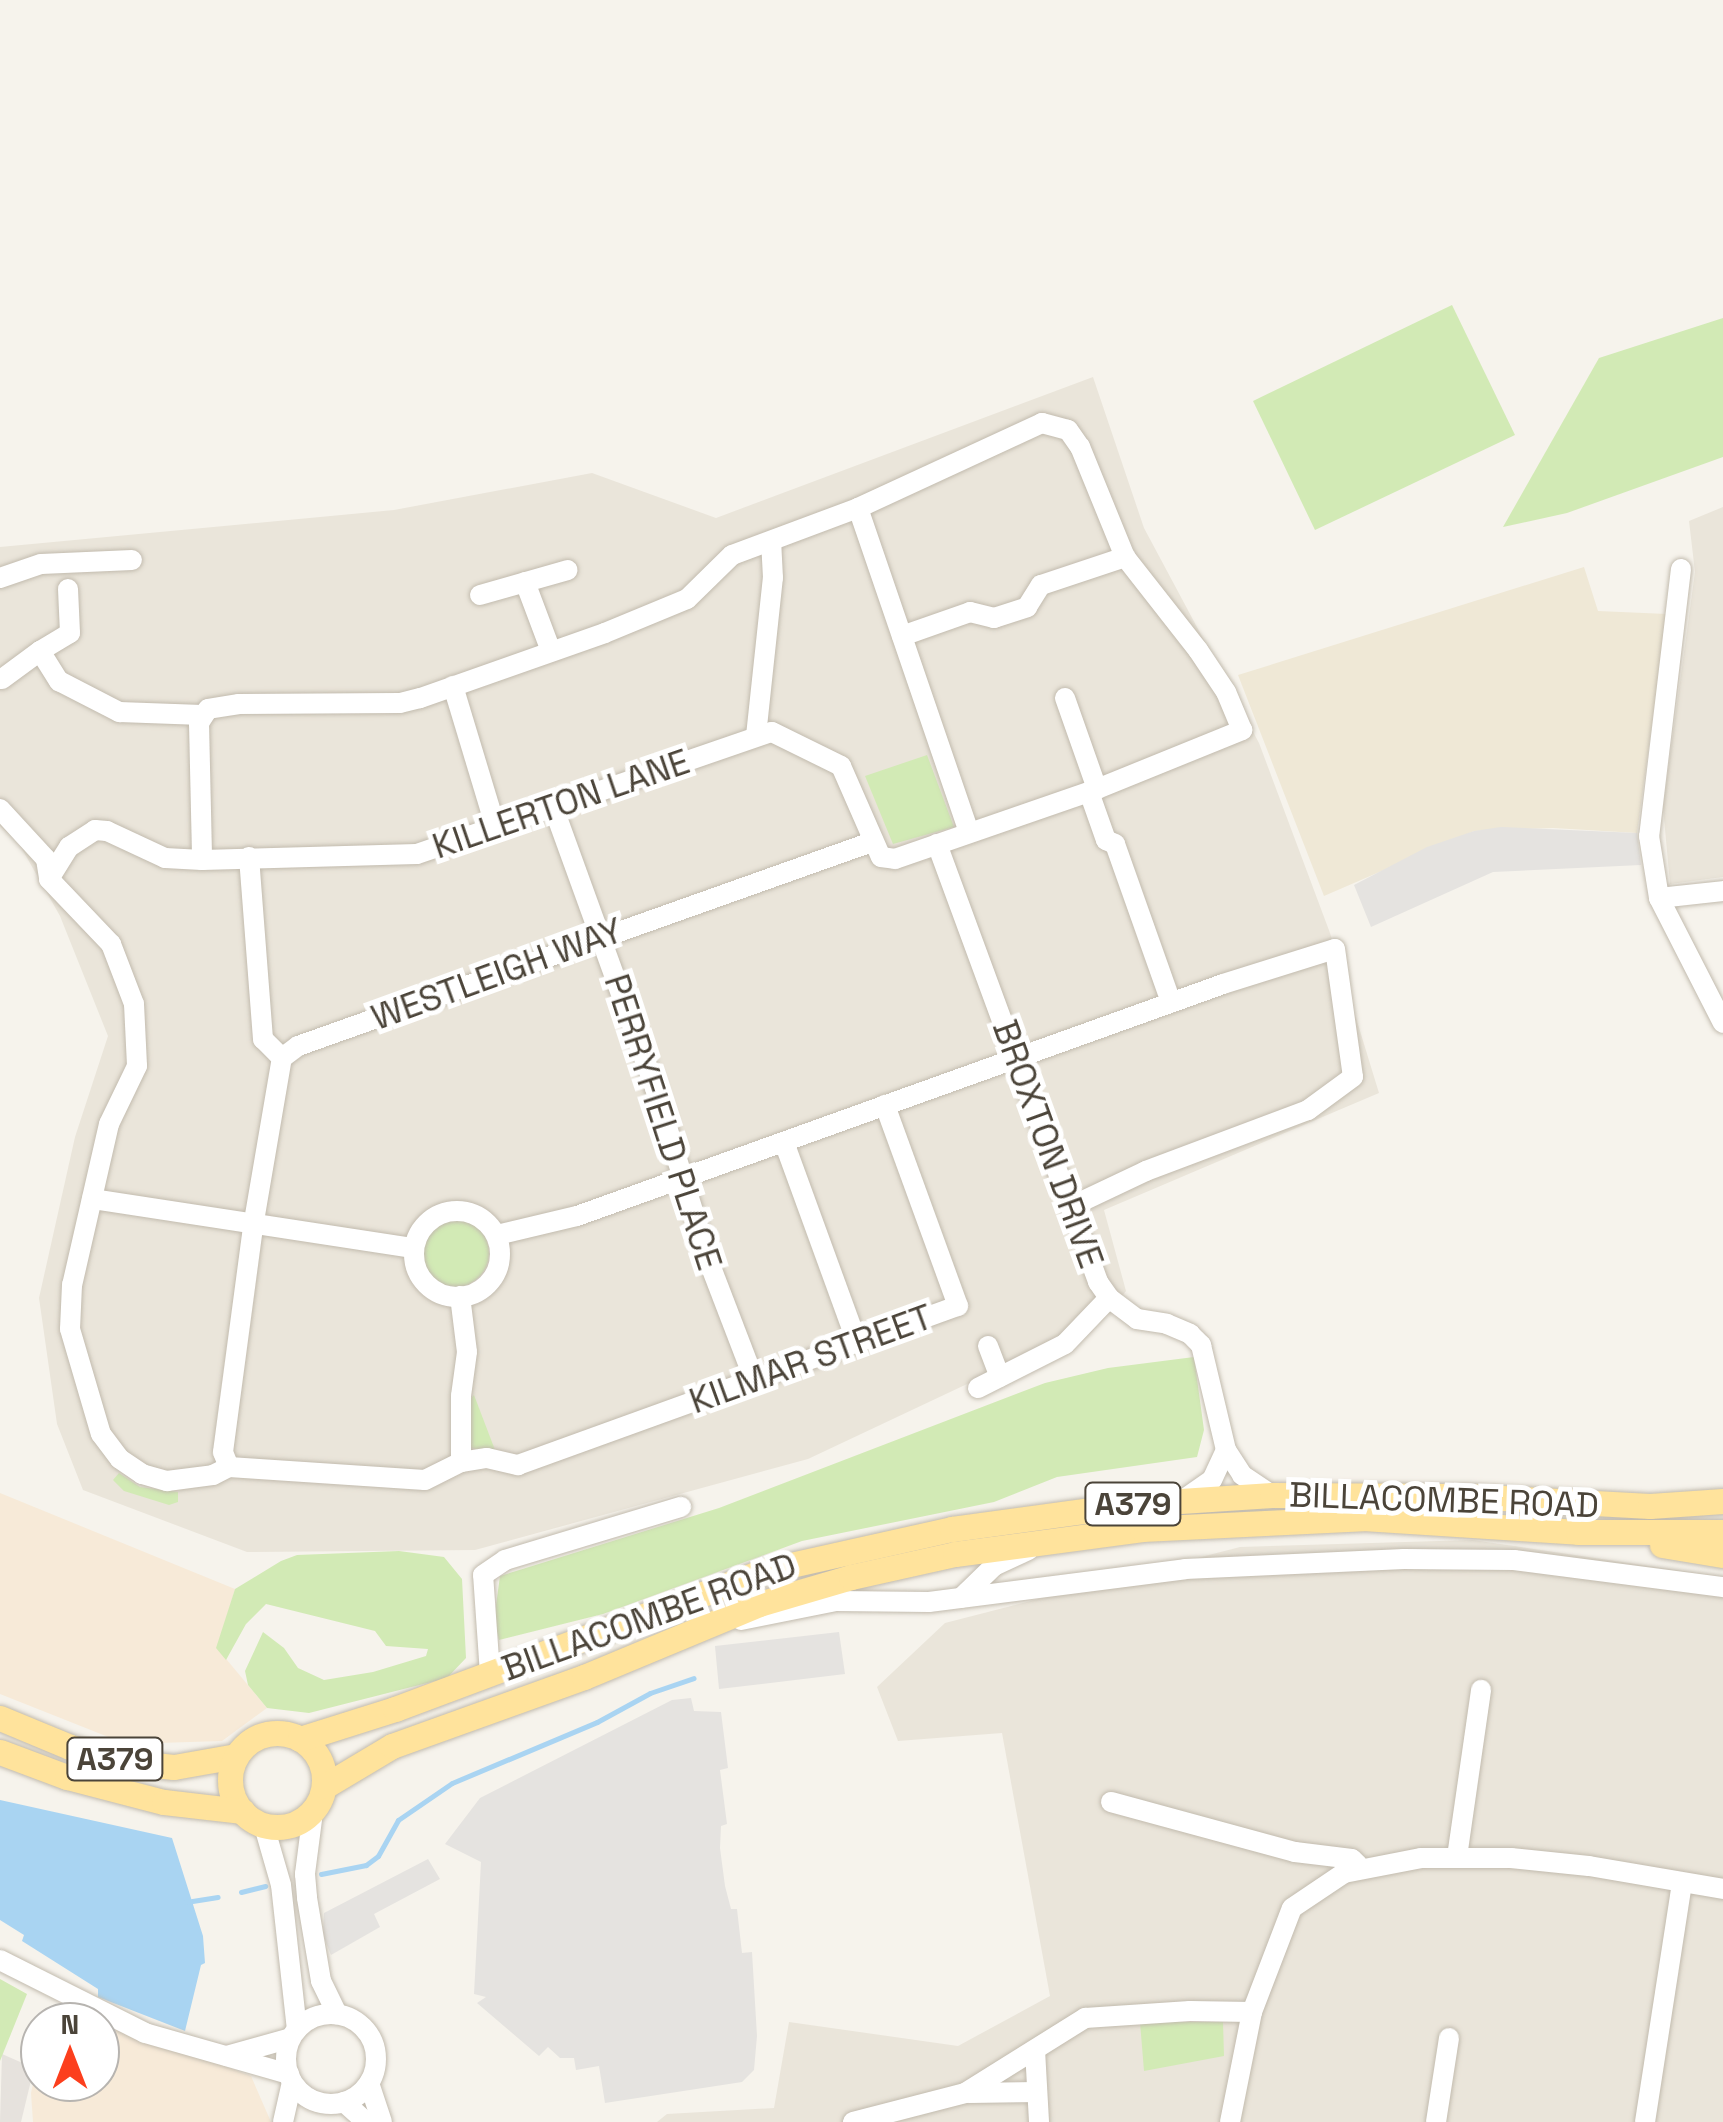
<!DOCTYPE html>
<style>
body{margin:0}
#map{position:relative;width:1723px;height:2122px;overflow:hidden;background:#f6f3ec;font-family:"Space Grotesk",sans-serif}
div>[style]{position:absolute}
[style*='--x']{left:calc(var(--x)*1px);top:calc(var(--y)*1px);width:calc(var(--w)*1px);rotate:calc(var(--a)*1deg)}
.residential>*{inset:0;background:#eae5da}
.commercial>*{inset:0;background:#f7ead8}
.industrial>*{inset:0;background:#e6e2dd}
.education>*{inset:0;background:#efe8d6}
.green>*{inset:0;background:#d2eab5}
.round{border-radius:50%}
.parking>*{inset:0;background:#e5e3e0}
.water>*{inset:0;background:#a9d4f2}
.stream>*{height:5px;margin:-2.5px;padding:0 2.5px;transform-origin:2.5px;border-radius:2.5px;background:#a9d4f2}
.roads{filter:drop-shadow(0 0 2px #c2bbae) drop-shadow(0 0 2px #c2bbae)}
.minor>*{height:20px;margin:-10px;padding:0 10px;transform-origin:10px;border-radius:10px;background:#fff}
.minor>.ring{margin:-10px;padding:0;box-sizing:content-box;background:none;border:20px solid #fff;border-radius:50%}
.major>*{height:25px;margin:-12.5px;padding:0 12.5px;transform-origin:12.5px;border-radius:12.5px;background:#ffe39c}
.major>.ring{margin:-12.5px;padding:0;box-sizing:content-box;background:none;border:25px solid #ffe39c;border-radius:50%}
span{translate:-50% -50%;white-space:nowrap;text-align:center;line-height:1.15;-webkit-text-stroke:10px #fff;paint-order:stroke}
.shield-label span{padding:2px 8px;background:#fff;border:2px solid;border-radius:8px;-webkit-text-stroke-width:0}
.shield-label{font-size:32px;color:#4b4439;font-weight:700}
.street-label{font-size:35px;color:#4b4439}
.north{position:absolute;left:20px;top:2002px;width:100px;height:100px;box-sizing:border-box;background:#fff;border:2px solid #b7b4b0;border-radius:50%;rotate:0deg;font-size:28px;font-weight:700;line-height:40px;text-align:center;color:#4b4439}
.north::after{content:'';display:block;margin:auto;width:35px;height:45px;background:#fc3f1d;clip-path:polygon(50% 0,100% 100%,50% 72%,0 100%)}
</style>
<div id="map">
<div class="residential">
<div style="clip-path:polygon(1093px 377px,1144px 528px,1259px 743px,1330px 933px,1379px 1093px,1104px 1210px,1126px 1291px,1103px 1320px,808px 1459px,475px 1550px,247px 1552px,83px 1490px,57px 1424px,39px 1298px,75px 1137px,108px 1036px,60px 916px,18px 842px,0 826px,0 547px,394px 510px,592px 473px,716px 518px)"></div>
<div style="clip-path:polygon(1723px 507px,1723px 877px,1670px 884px,1663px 807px,1695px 572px,1689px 521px)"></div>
<div style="clip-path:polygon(1473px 1540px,1723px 1577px,1723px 2122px,657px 2122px,667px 2114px,774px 2108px,789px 2022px,958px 2046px,1050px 1996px,1002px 1733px,898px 1741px,877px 1687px,945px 1623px,1240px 1547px)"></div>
</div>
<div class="commercial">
<div style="clip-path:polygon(0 1493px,235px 1589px,217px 1648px,267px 1708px,222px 1741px,126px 1744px,0 1694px)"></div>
<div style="clip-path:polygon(58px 2004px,251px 2076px,271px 2122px,33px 2122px,31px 2093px,40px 2052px,40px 2082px,100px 2082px,100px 2022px,51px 2022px)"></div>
</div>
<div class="industrial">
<div style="clip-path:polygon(2px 2054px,34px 2068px,21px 2122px,0 2122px)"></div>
</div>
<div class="education">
<div style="clip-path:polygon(1584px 567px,1598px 611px,1667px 614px,1637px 833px,1553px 828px,1474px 831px,1324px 896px,1238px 675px)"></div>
</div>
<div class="green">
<div style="clip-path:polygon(1452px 305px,1515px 435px,1315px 530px,1253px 401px)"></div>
<div style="clip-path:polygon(1723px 318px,1723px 457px,1567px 513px,1503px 527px,1599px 358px)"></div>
<div style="clip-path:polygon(927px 755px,954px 827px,893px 844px,865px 776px)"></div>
<div class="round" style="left:421px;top:1219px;width:68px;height:68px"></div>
<div style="clip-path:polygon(1194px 1357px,1204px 1430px,1197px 1457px,1057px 1477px,994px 1502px,802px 1541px,603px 1614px,499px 1640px,494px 1620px,500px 1576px,719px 1508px,1045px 1383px,1108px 1368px)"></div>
<div style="clip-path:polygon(474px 1395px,495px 1450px,495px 1453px,467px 1447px,468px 1402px)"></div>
<div style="clip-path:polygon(119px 1473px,140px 1487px,178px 1492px,178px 1502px,169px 1505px,124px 1491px,113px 1480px)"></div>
<div style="clip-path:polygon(399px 1551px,444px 1557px,462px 1579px,466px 1658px,447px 1678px,309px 1713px,267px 1708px,248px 1685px,245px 1671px,263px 1632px,284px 1648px,298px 1668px,324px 1680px,373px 1672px,426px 1656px,428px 1649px,386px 1646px,375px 1631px,266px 1604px,246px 1624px,226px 1660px,216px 1648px,235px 1589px,281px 1561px,297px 1555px)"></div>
<div style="clip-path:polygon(0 1979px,27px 1994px,0 2061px)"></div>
<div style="clip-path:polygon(1140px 2022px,1223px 2022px,1224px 2056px,1144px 2071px)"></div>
</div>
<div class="parking">
<div style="clip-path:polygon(1501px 827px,1637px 833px,1641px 865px,1493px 872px,1371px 927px,1354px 885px,1427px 847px,1474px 831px)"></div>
<div style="clip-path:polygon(839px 1632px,845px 1674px,719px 1689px,715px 1646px)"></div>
<div style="clip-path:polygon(691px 1698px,694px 1711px,721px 1712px,728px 1768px,720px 1770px,727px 1824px,721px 1826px,720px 1848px,725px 1886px,731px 1909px,737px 1909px,742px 1953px,752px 1952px,757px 2036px,754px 2070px,742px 2082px,605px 2103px,599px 2066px,576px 2070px,574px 2058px,560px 2058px,548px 2047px,539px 2056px,477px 2003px,486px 1997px,474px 1994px,481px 1862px,445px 1844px,480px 1798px,672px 1700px)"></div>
<div style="clip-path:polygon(428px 1859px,440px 1879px,374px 1914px,380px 1927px,331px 1955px,323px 1935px,324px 1913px)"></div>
</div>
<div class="water">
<div style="clip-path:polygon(0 1800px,172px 1838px,203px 1936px,205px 1963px,201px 1965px,185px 2031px,98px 1997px,98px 1989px,22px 1941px,24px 1935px,0 1920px)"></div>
</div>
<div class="stream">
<div style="--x:321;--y:1874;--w:46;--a:-11.3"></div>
<div style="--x:366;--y:1865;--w:15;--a:-37"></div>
<div style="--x:378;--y:1856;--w:41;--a:-60.9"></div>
<div style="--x:398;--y:1820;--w:65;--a:-34.4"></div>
<div style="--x:452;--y:1783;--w:157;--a:-22.8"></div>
<div style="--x:597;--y:1722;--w:60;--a:-28.7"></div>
<div style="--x:650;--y:1693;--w:46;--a:-18.8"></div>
<div style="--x:241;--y:1892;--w:25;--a:-14"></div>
<div style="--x:186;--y:1902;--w:32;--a:-9"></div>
</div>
<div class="roads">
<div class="minor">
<div style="--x:858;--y:508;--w:343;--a:71.1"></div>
<div style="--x:1681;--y:569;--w:269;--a:96.8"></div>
<div style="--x:1649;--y:836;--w:63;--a:80.8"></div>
<div style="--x:1659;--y:898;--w:140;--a:62.9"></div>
<div style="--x:0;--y:578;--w:43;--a:-18.9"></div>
<div style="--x:41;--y:564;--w:91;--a:-2.5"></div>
<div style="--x:525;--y:582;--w:74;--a:69.4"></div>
<div style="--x:480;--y:595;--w:91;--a:-15.9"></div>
<div style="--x:902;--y:636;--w:72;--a:-19.4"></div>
<div style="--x:970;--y:612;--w:25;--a:14"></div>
<div style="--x:994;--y:618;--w:35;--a:-18"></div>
<div style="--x:1027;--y:607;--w:26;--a:-58"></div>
<div style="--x:1041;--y:585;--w:89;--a:-18.4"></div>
<div style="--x:40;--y:651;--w:35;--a:-31"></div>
<div style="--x:70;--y:633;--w:44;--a:-92.6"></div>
<div style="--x:2;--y:679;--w:47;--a:-36.4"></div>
<div style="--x:40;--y:651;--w:36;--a:58"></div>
<div style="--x:59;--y:681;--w:68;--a:27.3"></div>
<div style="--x:119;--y:712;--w:83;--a:2.1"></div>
<div style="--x:453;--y:686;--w:148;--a:73.2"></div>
<div style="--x:1065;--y:698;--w:96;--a:70.6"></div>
<div style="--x:756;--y:736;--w:159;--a:-83.9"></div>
<div style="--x:773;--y:578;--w:36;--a:-93"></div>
<div style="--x:1089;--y:792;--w:51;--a:70.5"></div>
<div style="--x:1106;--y:840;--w:10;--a:24"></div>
<div style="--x:1115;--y:844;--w:168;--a:70.5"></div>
<div style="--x:0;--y:809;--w:68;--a:47.4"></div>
<div style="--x:46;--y:859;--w:20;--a:81"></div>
<div style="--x:49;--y:879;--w:90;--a:46.4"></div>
<div style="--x:111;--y:944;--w:64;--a:69"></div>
<div style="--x:134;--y:1004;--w:62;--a:87.2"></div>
<div style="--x:137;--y:1066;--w:64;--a:115.8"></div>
<div style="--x:109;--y:1124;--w:165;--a:102.9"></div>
<div style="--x:72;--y:1285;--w:44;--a:92.6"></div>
<div style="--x:70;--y:1329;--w:109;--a:73.6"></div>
<div style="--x:101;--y:1434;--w:31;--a:53"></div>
<div style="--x:120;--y:1459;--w:27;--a:34"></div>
<div style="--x:142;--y:1474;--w:26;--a:16"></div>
<div style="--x:167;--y:1481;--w:46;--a:-7.4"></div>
<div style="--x:213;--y:1475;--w:18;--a:-27"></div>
<div style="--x:554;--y:809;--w:297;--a:70.1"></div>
<div style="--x:655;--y:1088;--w:182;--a:72.8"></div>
<div style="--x:709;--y:1262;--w:125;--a:69"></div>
<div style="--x:937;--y:844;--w:467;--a:69.8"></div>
<div style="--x:1098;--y:1282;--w:19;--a:55"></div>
<div style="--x:1109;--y:1298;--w:35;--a:37"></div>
<div style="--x:1137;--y:1319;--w:30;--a:9"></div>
<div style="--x:1167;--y:1324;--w:25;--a:23"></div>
<div style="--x:1190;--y:1334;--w:16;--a:45"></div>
<div style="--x:1201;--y:1345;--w:108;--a:76.6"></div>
<div style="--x:1226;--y:1450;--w:30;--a:57"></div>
<div style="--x:1242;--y:1475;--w:36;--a:34"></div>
<div style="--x:249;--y:857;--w:183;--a:85.6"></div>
<div style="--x:263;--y:1039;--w:27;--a:45"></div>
<div style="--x:49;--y:879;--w:38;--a:-58"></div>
<div style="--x:69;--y:847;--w:31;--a:-33"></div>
<div style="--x:95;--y:830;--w:12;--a:5"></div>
<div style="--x:107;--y:831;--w:64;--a:25"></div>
<div style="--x:165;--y:858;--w:37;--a:3"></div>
<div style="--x:202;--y:860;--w:215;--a:-1.6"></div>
<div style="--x:417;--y:854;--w:375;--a:-19"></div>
<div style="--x:772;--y:732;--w:77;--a:26.2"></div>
<div style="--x:841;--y:766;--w:99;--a:66.3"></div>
<div style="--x:881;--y:857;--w:14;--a:8"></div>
<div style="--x:895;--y:859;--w:214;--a:-19.1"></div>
<div style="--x:1097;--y:789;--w:157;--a:-22.1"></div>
<div style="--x:1242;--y:730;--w:41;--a:-112.8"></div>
<div style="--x:1226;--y:692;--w:50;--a:-123.7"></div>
<div style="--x:1198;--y:650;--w:118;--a:-128.1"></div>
<div style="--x:1125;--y:557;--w:119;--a:-112.2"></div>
<div style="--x:1080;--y:447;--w:21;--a:-125"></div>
<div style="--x:1068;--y:430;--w:27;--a:-165"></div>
<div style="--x:1042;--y:423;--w:203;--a:155.2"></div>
<div style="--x:858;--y:508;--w:134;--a:159.5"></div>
<div style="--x:732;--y:555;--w:63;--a:135.6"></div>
<div style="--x:687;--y:599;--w:89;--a:157.5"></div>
<div style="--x:605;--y:633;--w:196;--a:160.6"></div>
<div style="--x:420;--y:698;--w:21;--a:166"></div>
<div style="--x:400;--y:703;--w:161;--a:179.6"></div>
<div style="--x:239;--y:704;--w:31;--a:171"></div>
<div style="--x:208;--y:709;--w:17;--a:123"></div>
<div style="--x:199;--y:723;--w:137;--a:88.7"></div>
<div style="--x:1659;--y:898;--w:64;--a:-6.2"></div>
<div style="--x:784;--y:1142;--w:214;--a:70"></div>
<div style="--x:92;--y:1199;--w:325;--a:8.7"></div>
<div class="ring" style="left:414px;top:1211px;width:66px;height:66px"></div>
<div style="--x:497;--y:1235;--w:82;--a:-13.4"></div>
<div style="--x:577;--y:1216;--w:686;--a:-19.75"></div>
<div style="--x:1223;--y:984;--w:117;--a:-17.4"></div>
<div style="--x:1335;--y:949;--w:129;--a:82"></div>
<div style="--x:1353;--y:1077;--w:56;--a:143.7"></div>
<div style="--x:1308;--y:1110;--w:173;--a:159.4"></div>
<div style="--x:1146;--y:1171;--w:80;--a:154.7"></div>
<div style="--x:460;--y:1296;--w:56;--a:82.9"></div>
<div style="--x:467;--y:1352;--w:44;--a:97.8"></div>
<div style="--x:461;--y:1396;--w:66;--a:90"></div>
<div style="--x:988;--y:1346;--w:33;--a:69"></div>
<div style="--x:978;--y:1388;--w:97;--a:-26.8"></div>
<div style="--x:1065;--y:1344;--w:64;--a:-46.3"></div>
<div style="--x:229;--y:1467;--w:16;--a:-112"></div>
<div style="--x:223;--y:1452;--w:233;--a:-82.4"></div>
<div style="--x:254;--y:1221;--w:165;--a:-80.3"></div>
<div style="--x:282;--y:1058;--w:20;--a:-37"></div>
<div style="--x:298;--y:1046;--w:609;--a:-19.57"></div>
<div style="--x:229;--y:1467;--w:196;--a:3.8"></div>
<div style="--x:425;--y:1480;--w:40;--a:-26.6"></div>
<div style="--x:461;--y:1462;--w:26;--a:-9"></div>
<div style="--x:487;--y:1458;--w:32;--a:13"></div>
<div style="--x:518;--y:1465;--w:468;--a:-19.9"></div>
<div style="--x:958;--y:1306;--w:214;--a:-110"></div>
<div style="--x:1183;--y:1500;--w:35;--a:-35"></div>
<div style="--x:1212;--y:1480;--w:33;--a:-65"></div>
<div style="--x:961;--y:1598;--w:46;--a:-44.1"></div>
<div style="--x:994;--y:1566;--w:38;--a:-25"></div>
<div style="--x:741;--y:1620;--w:97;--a:-11.3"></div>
<div style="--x:836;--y:1601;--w:93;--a:0.6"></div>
<div style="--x:929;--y:1602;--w:258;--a:-7.3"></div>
<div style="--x:1185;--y:1569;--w:219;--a:-2.6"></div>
<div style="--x:1404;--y:1559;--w:110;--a:0.5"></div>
<div style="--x:1514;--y:1560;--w:211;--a:7.4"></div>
<div style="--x:490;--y:1674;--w:99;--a:-94"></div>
<div style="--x:483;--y:1575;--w:27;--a:-34"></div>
<div style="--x:505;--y:1560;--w:184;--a:-16.8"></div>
<div style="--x:1111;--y:1802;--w:191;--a:15.2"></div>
<div style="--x:1295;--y:1852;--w:57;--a:7"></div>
<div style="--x:1352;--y:1859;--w:8;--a:45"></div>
<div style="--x:313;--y:1812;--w:63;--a:97.4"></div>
<div style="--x:305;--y:1874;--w:24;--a:85"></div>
<div style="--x:307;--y:1898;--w:84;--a:80.4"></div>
<div style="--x:321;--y:1981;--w:37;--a:64"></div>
<div style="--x:264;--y:1826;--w:61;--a:73.9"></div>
<div style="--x:281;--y:1885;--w:145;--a:83.7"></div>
<div style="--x:1457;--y:1857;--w:169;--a:-81.8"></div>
<div style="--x:0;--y:1960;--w:162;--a:26.7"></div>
<div style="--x:145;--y:2033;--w:150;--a:15.9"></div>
<div class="ring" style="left:286px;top:2014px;width:70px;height:70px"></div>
<div style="--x:1035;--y:2050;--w:72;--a:86.8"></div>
<div style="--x:227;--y:2056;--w:66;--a:-15.7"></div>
<div style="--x:369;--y:2083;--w:41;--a:71.6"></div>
<div style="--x:969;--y:2093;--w:68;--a:-0.8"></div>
<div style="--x:344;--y:2102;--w:30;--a:42"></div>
<div style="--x:283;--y:2122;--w:41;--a:-77.3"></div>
<div style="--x:853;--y:2122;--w:116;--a:-14.5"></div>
<div style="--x:965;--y:2093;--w:142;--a:-32"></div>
<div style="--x:1085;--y:2018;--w:105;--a:-3.8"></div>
<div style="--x:1190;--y:2011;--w:62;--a:0.9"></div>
<div style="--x:1230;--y:2122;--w:112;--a:-78.7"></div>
<div style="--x:1252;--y:2012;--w:111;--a:-69"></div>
<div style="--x:1292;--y:1908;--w:63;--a:-33.9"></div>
<div style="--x:1344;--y:1873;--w:78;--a:-11"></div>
<div style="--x:1421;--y:1858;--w:90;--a:0"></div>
<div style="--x:1511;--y:1858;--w:78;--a:5.9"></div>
<div style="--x:1589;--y:1866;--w:136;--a:9.7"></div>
<div style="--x:1436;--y:2122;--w:85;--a:-81.2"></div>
<div style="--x:1645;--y:2122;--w:241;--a:-81.2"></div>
</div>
<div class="major">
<div style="--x:1662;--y:1545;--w:62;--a:9.3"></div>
<div style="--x:0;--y:1718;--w:76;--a:22.5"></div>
<div style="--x:70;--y:1747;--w:56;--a:15.5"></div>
<div style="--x:124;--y:1762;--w:50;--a:5.7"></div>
<div style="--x:174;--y:1767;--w:63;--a:-10.1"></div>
<div class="ring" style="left:230px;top:1733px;width:69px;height:69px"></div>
<div style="--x:300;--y:1739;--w:100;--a:-17.5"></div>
<div style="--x:395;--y:1709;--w:394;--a:-20.5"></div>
<div style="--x:764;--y:1571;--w:193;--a:-12.6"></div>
<div style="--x:952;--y:1529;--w:185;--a:-7.8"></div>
<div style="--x:1135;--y:1504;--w:137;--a:-3.8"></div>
<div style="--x:1272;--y:1495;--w:194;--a:0.3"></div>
<div style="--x:1466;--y:1496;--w:184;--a:3.1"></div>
<div style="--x:1650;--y:1506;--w:73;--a:-3.9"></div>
<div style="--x:0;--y:1752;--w:72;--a:20.5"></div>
<div style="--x:67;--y:1777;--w:100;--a:14.5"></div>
<div style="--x:164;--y:1802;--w:79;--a:6.6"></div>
<div style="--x:325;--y:1786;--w:78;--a:-30.8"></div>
<div style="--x:392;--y:1746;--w:204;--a:-19.8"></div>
<div style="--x:584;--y:1677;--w:190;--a:-22.6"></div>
<div style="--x:759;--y:1604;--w:96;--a:-16.4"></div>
<div style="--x:851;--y:1577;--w:107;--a:-12.5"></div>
<div style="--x:955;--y:1554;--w:189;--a:-7.6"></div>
<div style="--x:1142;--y:1529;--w:221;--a:-2.8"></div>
<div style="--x:1363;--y:1518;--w:215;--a:3.7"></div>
<div style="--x:1578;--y:1532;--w:145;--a:0"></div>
</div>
</div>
<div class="shield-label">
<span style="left:1133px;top:1504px">A379</span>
<span style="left:115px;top:1759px">A379</span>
</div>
<div class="street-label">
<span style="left:561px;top:804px;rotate:-19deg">KILLERTON LANE</span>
<span style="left:497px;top:974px;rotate:-20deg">WESTLEIGH WAY</span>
<span style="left:663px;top:1122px;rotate:72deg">PERRYFIELD PLACE</span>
<span style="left:1048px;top:1144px;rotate:70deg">BROXTON DRIVE</span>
<span style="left:811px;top:1359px;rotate:-20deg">KILMAR STREET</span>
<span style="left:1444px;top:1500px;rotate:2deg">BILLACOMBE ROAD</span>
<span style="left:649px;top:1617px;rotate:-20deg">BILLACOMBE ROAD</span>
</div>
<div class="north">N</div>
</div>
